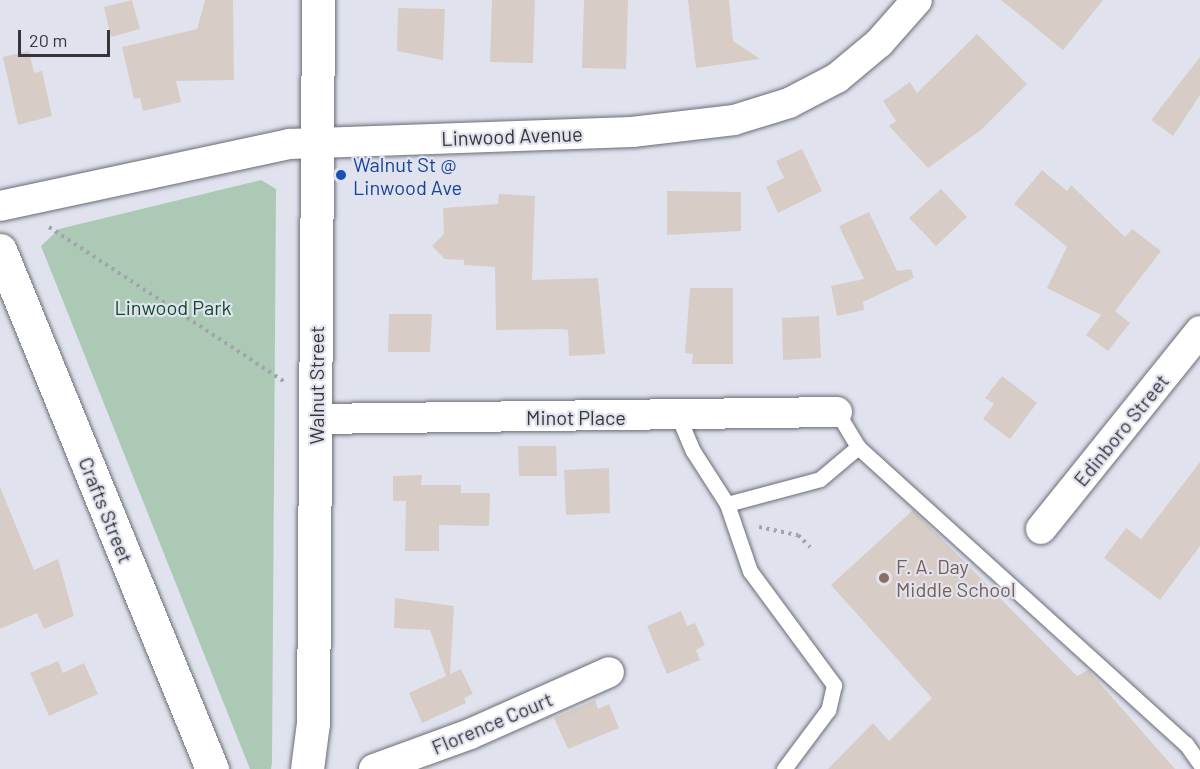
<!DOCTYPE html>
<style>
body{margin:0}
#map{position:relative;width:1200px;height:769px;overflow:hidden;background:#e0e3ee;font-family:Barlow,sans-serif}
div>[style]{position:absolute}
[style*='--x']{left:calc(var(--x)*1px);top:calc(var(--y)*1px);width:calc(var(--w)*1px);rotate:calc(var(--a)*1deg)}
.green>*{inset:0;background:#acc9b5}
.building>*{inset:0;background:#d7cdc6}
.path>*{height:4px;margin-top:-2px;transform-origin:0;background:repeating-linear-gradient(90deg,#a2a4ad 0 3px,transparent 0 7.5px)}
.roads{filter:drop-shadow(0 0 2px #6a6d76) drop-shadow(0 0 2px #6a6d76)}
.service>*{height:15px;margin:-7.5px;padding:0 7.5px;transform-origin:7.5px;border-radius:7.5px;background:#fff}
.minor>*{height:30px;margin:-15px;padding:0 15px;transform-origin:15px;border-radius:15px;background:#fff}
.secondary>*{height:33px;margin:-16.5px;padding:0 16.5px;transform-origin:16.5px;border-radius:16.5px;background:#fff}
.dots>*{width:16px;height:16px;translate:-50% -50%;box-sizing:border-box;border:3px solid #e0e3ee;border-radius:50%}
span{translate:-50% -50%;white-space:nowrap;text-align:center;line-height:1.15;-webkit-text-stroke:4.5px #e0e3ee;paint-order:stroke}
.street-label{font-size:20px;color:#35363a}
.transit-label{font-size:20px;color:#164399}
.left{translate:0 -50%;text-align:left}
.park-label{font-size:20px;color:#0f4a2c}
.education-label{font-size:20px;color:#785e54}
.scale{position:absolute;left:18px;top:30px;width:92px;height:27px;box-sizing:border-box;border:3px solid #35363a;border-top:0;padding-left:8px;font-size:18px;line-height:21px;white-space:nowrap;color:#35363a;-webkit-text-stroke:4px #e0e3ee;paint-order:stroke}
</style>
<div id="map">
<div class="green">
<div style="clip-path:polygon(261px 180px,276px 189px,272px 763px,271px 769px,250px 769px,41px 246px,59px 229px)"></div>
</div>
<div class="building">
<div style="clip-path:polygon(132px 0,140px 29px,111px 37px,104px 7px)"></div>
<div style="clip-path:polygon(205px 0,233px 0,234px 80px,176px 81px,181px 102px,143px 111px,140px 98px,134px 99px,122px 47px,197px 29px)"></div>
<div style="clip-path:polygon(492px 0,535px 0,533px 63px,490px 62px)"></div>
<div style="clip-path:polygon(584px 0,628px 0,626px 69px,582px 68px)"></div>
<div style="clip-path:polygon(688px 0,729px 0,733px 41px,760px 59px,696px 68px)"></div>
<div style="clip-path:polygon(1001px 0,1103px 0,1063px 50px)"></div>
<div style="clip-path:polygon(398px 8px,445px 9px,443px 60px,397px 51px)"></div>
<div style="clip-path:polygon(977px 34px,1027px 84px,982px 129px,928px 168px,889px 126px,896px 121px,883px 101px,910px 82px,917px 93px)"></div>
<div style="clip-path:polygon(29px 51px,34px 73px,42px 71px,52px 116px,18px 125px,3px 57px)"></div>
<div style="clip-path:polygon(1200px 57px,1200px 95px,1173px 136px,1151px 120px)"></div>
<div style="clip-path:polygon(802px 149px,822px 191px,778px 213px,766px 187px,784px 178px,776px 161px)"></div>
<div style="clip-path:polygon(1042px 170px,1067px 191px,1071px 185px,1125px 237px,1132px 229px,1161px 251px,1115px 311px,1130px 323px,1108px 351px,1086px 335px,1101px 315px,1047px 288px,1067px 247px,1014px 204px)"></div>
<div style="clip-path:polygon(941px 189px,967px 217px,936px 246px,909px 218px)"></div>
<div style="clip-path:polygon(667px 191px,741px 192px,741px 231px,667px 235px)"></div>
<div style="clip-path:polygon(499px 194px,535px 196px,532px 280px,598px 278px,605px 354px,569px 356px,568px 330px,561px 329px,496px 330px,495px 267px,464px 265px,464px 260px,445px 259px,432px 246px,444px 234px,443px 208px,498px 204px)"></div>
<div style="clip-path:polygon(869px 212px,897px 271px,911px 269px,914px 278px,863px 302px,864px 310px,837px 316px,831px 286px,864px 279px,839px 226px)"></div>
<div style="clip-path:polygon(690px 288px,733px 288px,733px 364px,692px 364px,693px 354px,685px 353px)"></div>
<div style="clip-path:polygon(389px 314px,432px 314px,430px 352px,388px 352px)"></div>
<div style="clip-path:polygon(819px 316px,821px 358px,783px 360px,782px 318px)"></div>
<div style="clip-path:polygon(1002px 376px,1037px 403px,1010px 439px,983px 419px,994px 404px,985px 398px)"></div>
<div style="clip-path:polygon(518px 446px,556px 446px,557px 476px,519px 476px)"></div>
<div style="clip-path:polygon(1200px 462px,1200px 546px,1160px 600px,1104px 558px,1126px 528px,1141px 539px)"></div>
<div style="clip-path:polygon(609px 468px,610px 513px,566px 515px,564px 470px)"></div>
<div style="clip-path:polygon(422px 475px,421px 485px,461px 485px,461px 493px,490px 493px,489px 526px,439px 525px,439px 551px,405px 551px,406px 501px,393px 501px,393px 476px)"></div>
<div style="clip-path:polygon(0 487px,34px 570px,58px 559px,74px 616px,44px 629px,37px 613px,0 629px)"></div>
<div style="clip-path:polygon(913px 510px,1077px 676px,1088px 670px,1175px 769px,828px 769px,873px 723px,889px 741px,932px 698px,831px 585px)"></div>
<div style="clip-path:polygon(395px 598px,454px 606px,450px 674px,461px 669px,473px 694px,464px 698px,466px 703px,422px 723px,409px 693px,446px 676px,430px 630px,394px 628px)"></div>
<div style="clip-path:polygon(681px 611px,687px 626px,695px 623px,705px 645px,696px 650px,700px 660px,667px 674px,647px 626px)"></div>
<div style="clip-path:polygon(58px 661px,63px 673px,84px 663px,98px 694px,49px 716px,30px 673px)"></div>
<div style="clip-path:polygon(595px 700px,598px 709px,609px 704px,619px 728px,568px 749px,554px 718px)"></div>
</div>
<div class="path">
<div style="--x:49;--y:227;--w:282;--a:33.3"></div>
<div style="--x:759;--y:527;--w:40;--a:12"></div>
<div style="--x:798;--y:535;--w:17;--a:45"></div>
</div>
<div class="roads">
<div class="service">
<div style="--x:837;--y:412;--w:41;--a:59"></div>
<div style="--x:858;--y:447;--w:442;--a:42.2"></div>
<div style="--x:1186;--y:744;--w:24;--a:55"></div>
<div style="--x:678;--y:416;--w:38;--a:67"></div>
<div style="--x:693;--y:451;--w:63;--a:57.3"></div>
<div style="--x:727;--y:504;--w:71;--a:71.1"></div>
<div style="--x:750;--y:571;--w:142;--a:53.6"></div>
<div style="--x:834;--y:685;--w:26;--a:103"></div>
<div style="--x:828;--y:710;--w:74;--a:126.7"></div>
<div style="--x:727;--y:504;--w:96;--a:-15"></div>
<div style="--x:820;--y:479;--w:50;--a:-40.1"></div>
</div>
<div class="minor">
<div style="--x:0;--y:206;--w:296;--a:-12.1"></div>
<div style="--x:289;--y:144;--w:343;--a:-2"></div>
<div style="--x:632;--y:132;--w:103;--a:-6.7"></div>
<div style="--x:734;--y:120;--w:58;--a:-17.2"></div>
<div style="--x:789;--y:103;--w:54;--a:-27.5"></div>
<div style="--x:837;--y:78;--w:55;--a:-39.8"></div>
<div style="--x:879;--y:43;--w:57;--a:-48.5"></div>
<div style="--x:316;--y:419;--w:521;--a:-0.77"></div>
<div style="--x:1041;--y:529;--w:254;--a:-51.2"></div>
<div style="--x:374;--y:769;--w:102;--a:-20"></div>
<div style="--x:470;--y:734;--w:152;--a:-24"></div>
</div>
<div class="secondary">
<div style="--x:0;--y:250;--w:561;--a:67.78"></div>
<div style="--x:307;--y:769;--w:46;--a:-82.6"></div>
<div style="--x:313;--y:723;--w:723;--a:-89.6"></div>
</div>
</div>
<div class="dots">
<div style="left:341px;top:175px;background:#1a4fb4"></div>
<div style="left:884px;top:578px;background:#8d6e63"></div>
</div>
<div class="street-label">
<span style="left:512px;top:136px;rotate:-2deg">Linwood Avenue</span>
<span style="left:316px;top:385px;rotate:-90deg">Walnut Street</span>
<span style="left:576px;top:417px">Minot Place</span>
<span style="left:1121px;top:430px;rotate:-51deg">Edinboro Street</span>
<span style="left:106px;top:510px;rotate:68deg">Crafts Street</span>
<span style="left:492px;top:723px;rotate:-23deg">Florence Court</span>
</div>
<div class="transit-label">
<span class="left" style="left:353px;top:176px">Walnut St @<br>Linwood Ave</span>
</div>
<div class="park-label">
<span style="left:173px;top:307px">Linwood Park</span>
</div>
<div class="education-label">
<span class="left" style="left:896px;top:578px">F. A. Day<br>Middle School</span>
</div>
<div class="scale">20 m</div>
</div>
